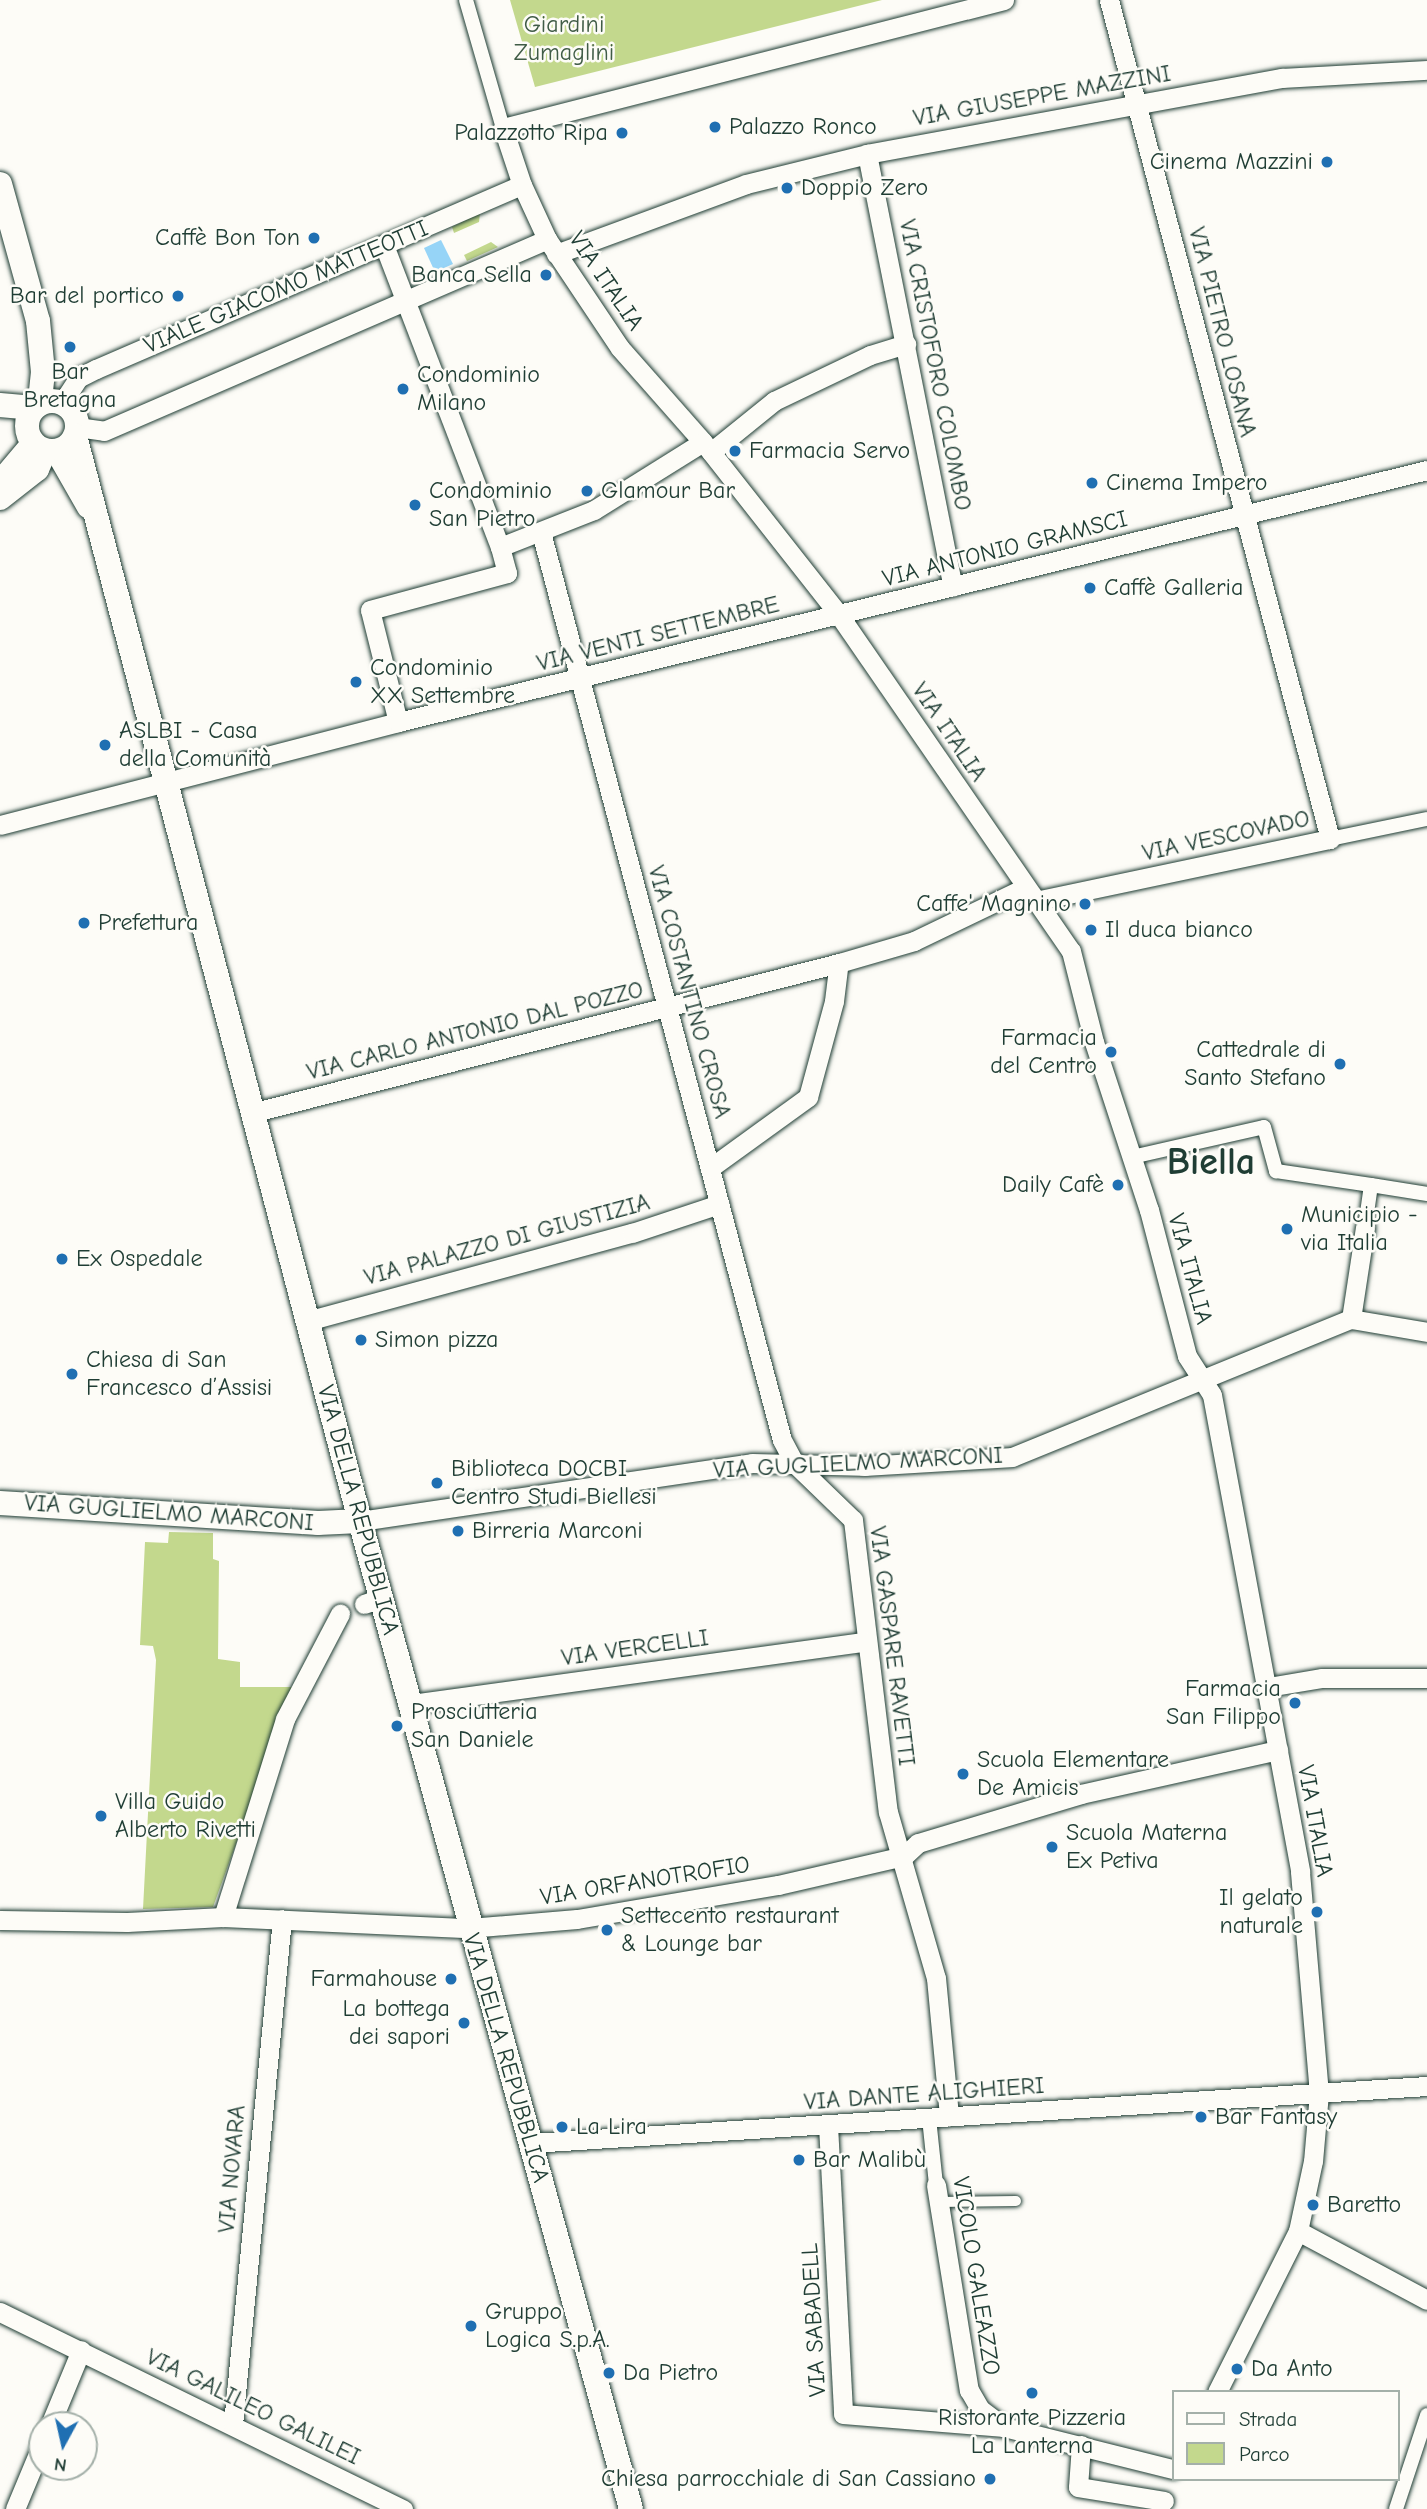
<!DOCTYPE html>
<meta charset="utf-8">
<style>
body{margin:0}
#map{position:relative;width:1427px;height:2509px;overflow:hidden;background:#fdfcf7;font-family:"Comic Neue",sans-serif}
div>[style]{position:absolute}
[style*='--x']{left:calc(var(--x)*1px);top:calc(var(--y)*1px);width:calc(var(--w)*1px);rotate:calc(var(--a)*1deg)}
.green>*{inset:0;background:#c3d88d}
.water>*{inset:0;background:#96d4f7}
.roads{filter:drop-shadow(0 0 2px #1f3d34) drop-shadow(0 0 2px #1f3d34)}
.service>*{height:10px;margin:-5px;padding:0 5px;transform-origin:5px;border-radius:5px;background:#fdfcf7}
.pedestrian>*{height:14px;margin:-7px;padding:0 7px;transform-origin:7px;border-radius:7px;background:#fdfcf7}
.minor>*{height:19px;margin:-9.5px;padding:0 9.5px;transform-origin:9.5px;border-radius:9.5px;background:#fdfcf7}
.tertiary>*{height:24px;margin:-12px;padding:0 12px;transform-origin:12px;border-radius:12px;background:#fdfcf7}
.tertiary>.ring{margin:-12px;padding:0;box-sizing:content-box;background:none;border:24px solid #fdfcf7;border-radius:50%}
.dots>*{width:19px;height:19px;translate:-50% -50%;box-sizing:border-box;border:4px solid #fdfcf7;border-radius:50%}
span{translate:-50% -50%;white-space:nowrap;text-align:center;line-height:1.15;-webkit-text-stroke:5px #fdfcf7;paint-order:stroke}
.park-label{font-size:24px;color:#405c46}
.street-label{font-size:24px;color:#1f3d34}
.poi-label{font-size:24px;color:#1f3d34}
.left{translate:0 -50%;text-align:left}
.right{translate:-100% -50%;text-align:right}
.town-label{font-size:38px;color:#1f3d34;font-weight:700}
.legend{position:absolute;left:1172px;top:2390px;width:228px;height:91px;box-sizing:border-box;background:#fdfcf7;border:2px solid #a4b0a9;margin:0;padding:9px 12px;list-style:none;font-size:21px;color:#1f3d34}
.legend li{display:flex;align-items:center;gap:14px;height:35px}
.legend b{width:35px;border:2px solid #a4b0a9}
.north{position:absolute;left:28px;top:2411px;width:70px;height:70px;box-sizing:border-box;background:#fdfcf7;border:2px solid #a4b0a9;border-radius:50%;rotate:188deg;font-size:19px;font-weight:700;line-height:28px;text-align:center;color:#1f3d34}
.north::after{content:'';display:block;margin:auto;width:24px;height:32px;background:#1f6fb2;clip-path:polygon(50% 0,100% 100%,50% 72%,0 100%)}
</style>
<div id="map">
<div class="green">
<div style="clip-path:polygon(510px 0,882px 0,535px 87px)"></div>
<div style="clip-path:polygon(480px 213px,479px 222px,454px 233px,452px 227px)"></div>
<div style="clip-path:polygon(491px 242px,498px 247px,467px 261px,464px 255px)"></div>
<div style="clip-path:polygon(169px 1532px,213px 1533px,213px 1559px,219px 1561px,218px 1659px,240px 1662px,240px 1687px,293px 1687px,213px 1907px,143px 1909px,156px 1660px,153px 1646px,140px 1645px,145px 1542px,168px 1543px)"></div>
</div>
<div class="water">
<div style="clip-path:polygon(441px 240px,453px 264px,435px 272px,424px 248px)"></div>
</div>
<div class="roads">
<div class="service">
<div style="--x:939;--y:2202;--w:77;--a:-0.7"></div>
</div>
<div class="pedestrian">
<div style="--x:466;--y:0;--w:133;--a:73.9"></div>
<div style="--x:1330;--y:839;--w:99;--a:-11.7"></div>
<div style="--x:1132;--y:1157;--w:135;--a:-12.8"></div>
<div style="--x:1264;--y:1127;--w:46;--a:74.7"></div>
<div style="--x:1276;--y:1171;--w:96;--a:8.4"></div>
<div style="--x:1371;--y:1185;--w:42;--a:98.1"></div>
<div style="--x:1371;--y:1185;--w:57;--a:9.1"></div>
<div style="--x:929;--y:2118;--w:67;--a:84"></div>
<div style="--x:1396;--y:2509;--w:99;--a:-71.7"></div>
</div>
<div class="minor">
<div style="--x:1004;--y:0;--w:517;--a:165.67"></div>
<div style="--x:503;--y:128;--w:60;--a:71.6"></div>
<div style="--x:522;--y:185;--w:60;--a:65.2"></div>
<div style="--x:547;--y:239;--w:131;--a:56.2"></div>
<div style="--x:620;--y:348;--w:125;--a:48.6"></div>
<div style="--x:703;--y:442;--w:220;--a:51.8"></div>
<div style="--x:839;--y:615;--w:408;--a:55.4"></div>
<div style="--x:1071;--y:951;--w:94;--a:75.8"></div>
<div style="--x:1094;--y:1042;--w:177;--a:71.9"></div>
<div style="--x:1149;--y:1210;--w:151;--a:75.4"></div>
<div style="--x:1187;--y:1356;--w:46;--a:57.3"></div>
<div style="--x:1212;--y:1395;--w:485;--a:79.5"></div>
<div style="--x:1300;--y:1872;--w:222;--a:85.1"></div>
<div style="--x:1319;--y:2093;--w:68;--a:95"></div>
<div style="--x:1313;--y:2161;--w:72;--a:102.1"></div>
<div style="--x:1298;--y:2231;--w:180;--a:116.7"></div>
<div style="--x:867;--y:154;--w:441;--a:78.8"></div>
<div style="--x:384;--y:245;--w:324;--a:69"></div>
<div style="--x:556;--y:254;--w:202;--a:-20.2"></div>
<div style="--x:746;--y:184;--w:125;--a:-13.9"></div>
<div style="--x:867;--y:154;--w:422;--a:-10.4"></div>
<div style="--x:1282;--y:78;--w:145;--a:-3.2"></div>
<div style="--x:62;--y:403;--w:30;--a:-57"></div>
<div style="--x:78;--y:378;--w:20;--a:-27"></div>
<div style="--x:96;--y:369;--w:464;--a:-23.4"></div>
<div style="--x:77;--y:427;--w:27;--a:8"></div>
<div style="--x:104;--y:431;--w:483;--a:-23.4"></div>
<div style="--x:711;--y:452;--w:81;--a:-39"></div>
<div style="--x:774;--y:401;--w:106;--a:-25.6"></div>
<div style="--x:870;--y:355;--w:38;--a:-17"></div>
<div style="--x:541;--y:532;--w:939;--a:75.14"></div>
<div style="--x:782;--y:1440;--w:26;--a:62"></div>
<div style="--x:794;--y:1463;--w:82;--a:44"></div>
<div style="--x:853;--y:1520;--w:294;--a:83.2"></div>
<div style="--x:888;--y:1812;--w:173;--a:73.9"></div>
<div style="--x:936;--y:1978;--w:139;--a:84.6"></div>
<div style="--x:398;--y:722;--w:115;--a:-104"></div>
<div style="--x:370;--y:610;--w:142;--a:-15.1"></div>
<div style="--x:507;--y:573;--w:27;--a:-105"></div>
<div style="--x:500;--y:547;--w:101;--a:-21.5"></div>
<div style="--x:594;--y:510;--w:128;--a:-32"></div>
<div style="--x:0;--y:825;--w:411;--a:-14.5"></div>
<div style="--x:398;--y:722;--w:1059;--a:-13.76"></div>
<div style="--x:1035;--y:901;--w:301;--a:-11.9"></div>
<div style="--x:1330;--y:839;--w:868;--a:-104.76"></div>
<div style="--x:251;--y:1113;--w:607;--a:-14.31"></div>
<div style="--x:839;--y:963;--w:78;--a:-16.3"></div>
<div style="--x:914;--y:941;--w:124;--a:-25.7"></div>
<div style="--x:710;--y:1168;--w:121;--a:-35.9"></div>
<div style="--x:808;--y:1097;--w:99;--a:-74.8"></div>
<div style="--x:834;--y:1001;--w:38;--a:-83"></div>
<div style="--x:1351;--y:1319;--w:93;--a:-81.3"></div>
<div style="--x:307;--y:1321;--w:337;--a:-15.2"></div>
<div style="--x:632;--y:1233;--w:92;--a:-18.4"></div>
<div style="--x:360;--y:1521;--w:396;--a:-8.4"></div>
<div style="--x:752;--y:1463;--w:113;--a:1.5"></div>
<div style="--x:865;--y:1466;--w:147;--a:-3.5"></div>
<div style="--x:1012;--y:1457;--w:366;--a:-22.2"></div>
<div style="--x:1351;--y:1319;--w:77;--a:9.7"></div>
<div style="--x:364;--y:1604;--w:18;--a:-19"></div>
<div style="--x:1268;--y:1687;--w:55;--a:-9.5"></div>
<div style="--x:1322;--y:1678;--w:105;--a:0"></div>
<div style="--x:410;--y:1704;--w:461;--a:-7.8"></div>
<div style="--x:223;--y:1917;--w:207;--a:-72.6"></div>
<div style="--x:285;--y:1719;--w:119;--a:-62.4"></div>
<div style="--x:0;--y:1920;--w:127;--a:0.9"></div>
<div style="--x:127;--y:1922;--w:96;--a:-3"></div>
<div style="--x:223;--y:1917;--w:246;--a:2.6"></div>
<div style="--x:469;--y:1928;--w:108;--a:-4.8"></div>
<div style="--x:577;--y:1919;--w:204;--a:-9.6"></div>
<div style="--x:778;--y:1885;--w:129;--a:-13"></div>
<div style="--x:904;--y:1856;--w:19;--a:-43"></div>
<div style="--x:918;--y:1843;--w:170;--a:-16.7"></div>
<div style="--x:1081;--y:1794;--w:202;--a:-12.6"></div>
<div style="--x:828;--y:2125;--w:289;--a:87"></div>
<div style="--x:843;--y:2414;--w:162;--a:4.6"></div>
<div style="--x:1004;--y:2427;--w:174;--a:14"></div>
<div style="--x:531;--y:2143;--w:898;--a:-3.64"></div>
<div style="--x:936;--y:2185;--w:208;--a:80.9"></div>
<div style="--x:969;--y:2390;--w:22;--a:60"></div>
<div style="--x:980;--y:2409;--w:30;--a:37"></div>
<div style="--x:1298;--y:2231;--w:146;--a:28.1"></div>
<div style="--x:0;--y:2312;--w:449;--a:26.1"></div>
<div style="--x:233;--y:2424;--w:507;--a:-84.46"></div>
<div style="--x:50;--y:2425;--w:81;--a:-67.5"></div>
<div style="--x:1081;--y:2445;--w:42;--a:94.1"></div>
<div style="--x:1078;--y:2487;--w:87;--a:9.2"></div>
<div style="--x:15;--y:2509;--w:70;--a:-67.4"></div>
</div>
<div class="tertiary">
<div style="--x:0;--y:184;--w:142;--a:74.5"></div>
<div style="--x:38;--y:321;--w:51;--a:84.4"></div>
<div style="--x:43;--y:372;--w:31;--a:96"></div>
<div class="ring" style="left:27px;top:401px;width:26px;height:26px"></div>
<div style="--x:0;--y:405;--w:34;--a:5"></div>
<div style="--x:75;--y:436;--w:1122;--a:75.28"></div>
<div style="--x:360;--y:1521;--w:1024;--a:74.66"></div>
<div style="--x:57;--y:451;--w:64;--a:60.3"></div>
<div style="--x:0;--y:483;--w:51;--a:-49.8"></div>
<div style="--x:0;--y:498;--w:47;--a:-38.1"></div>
<div style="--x:37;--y:469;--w:20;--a:-66"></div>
<div style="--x:0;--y:1503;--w:319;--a:3.6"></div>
<div style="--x:318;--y:1523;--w:42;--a:-2.7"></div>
</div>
</div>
<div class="dots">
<div style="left:715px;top:127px;background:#1f6fb2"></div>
<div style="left:622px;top:133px;background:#1f6fb2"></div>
<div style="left:1327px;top:162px;background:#1f6fb2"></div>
<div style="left:787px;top:188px;background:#1f6fb2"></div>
<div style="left:314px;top:238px;background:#1f6fb2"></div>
<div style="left:546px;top:275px;background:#1f6fb2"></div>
<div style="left:178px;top:296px;background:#1f6fb2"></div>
<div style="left:70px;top:347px;background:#1f6fb2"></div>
<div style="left:403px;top:389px;background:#1f6fb2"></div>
<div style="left:735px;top:451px;background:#1f6fb2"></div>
<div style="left:1092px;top:483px;background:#1f6fb2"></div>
<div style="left:587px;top:491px;background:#1f6fb2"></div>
<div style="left:415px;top:505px;background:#1f6fb2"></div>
<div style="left:1090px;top:588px;background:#1f6fb2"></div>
<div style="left:356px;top:682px;background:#1f6fb2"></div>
<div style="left:105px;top:745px;background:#1f6fb2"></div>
<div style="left:1085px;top:904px;background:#1f6fb2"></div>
<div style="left:84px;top:923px;background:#1f6fb2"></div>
<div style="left:1091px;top:930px;background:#1f6fb2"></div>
<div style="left:1111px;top:1052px;background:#1f6fb2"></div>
<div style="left:1340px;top:1064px;background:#1f6fb2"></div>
<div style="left:1118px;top:1185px;background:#1f6fb2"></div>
<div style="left:1287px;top:1229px;background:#1f6fb2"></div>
<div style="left:62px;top:1259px;background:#1f6fb2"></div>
<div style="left:361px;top:1340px;background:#1f6fb2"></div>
<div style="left:72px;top:1374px;background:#1f6fb2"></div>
<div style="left:437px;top:1483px;background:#1f6fb2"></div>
<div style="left:458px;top:1531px;background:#1f6fb2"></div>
<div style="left:1295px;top:1703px;background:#1f6fb2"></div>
<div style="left:397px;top:1726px;background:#1f6fb2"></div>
<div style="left:963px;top:1774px;background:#1f6fb2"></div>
<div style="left:101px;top:1816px;background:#1f6fb2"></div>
<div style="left:1052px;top:1847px;background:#1f6fb2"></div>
<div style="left:1317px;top:1912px;background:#1f6fb2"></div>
<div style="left:607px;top:1930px;background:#1f6fb2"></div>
<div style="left:451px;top:1979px;background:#1f6fb2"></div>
<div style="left:464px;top:2023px;background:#1f6fb2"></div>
<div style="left:1201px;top:2117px;background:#1f6fb2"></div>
<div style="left:562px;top:2127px;background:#1f6fb2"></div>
<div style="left:799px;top:2160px;background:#1f6fb2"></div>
<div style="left:1313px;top:2205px;background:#1f6fb2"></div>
<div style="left:471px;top:2326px;background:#1f6fb2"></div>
<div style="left:1237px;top:2369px;background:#1f6fb2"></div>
<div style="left:609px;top:2373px;background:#1f6fb2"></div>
<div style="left:1032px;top:2393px;background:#1f6fb2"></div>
<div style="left:990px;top:2479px;background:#1f6fb2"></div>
</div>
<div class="park-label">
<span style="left:564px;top:39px">Giardini<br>Zumaglini</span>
</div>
<div class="street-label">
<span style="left:1042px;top:96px;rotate:-10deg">VIA GIUSEPPE MAZZINI</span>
<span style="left:606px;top:281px;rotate:56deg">VIA ITALIA</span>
<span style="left:286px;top:287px;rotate:-23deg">VIALE GIACOMO MATTEOTTI</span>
<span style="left:1222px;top:332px;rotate:76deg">VIA PIETRO LOSANA</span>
<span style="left:935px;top:365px;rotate:79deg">VIA CRISTOFORO COLOMBO</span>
<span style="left:1005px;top:549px;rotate:-14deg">VIA ANTONIO GRAMSCI</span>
<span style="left:658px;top:634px;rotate:-14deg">VIA VENTI SETTEMBRE</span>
<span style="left:949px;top:732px;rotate:56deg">VIA ITALIA</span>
<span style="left:1226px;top:836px;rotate:-12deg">VIA VESCOVADO</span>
<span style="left:689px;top:992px;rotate:75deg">VIA COSTANTINO CROSA</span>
<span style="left:475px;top:1031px;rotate:-14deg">VIA CARLO ANTONIO DAL POZZO</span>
<span style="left:507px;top:1240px;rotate:-15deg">VIA PALAZZO DI GIUSTIZIA</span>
<span style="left:1190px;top:1269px;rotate:75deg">VIA ITALIA</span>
<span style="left:858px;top:1463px;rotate:-3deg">VIA GUGLIELMO MARCONI</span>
<span style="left:358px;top:1510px;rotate:75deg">VIA DELLA REPUBBLICA</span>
<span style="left:169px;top:1513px;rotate:4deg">VIA GUGLIELMO MARCONI</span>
<span style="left:892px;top:1646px;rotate:83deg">VIA GASPARE RAVETTI</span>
<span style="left:635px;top:1648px;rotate:-8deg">VIA VERCELLI</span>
<span style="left:1315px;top:1821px;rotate:80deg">VIA ITALIA</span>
<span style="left:645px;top:1881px;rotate:-9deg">VIA ORFANOTROFIO</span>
<span style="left:506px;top:2058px;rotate:74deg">VIA DELLA REPUBBLICA</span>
<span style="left:924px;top:2094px;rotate:-4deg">VIA DANTE ALIGHIERI</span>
<span style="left:232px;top:2169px;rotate:-85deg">VIA NOVARA</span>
<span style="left:976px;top:2276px;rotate:81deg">VICOLO GALEAZZO</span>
<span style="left:814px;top:2320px;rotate:-93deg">VIA SABADELL</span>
<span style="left:253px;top:2407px;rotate:26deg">VIA GALILEO GALILEI</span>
</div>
<div class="poi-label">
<span class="left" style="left:729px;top:127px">Palazzo Ronco</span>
<span class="right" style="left:608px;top:133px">Palazzotto Ripa</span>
<span class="right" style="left:1313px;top:162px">Cinema Mazzini</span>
<span class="left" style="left:801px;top:188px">Doppio Zero</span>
<span class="right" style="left:300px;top:238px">Caffè Bon Ton</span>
<span class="right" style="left:532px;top:275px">Banca Sella</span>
<span class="right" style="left:164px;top:296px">Bar del portico</span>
<span style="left:70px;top:386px">Bar<br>Bretagna</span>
<span class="left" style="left:417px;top:389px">Condominio<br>Milano</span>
<span class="left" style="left:749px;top:451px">Farmacia Servo</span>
<span class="left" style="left:1106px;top:483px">Cinema Impero</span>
<span class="left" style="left:429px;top:505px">Condominio<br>San Pietro</span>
<span class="left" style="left:601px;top:491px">Glamour Bar</span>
<span class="left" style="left:1104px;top:588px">Caffè Galleria</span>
<span class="left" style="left:370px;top:682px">Condominio<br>XX Settembre</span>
<span class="left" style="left:119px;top:745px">ASLBI - Casa<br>della Comunità</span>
<span class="right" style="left:1071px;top:904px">Caffe' Magnino</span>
<span class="left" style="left:98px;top:923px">Prefettura</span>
<span class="left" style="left:1105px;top:930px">Il duca bianco</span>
<span class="right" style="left:1097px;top:1052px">Farmacia<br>del Centro</span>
<span class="right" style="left:1326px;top:1064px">Cattedrale di<br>Santo Stefano</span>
<span class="right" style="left:1104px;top:1185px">Daily Cafè</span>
<span class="left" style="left:1301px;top:1229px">Municipio -<br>via Italia</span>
<span class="left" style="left:76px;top:1259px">Ex Ospedale</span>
<span class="left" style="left:375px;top:1340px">Simon pizza</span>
<span class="left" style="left:86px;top:1374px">Chiesa di San<br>Francesco d’Assisi</span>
<span class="left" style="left:451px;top:1483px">Biblioteca DOCBI<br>Centro Studi Biellesi</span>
<span class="left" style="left:472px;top:1531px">Birreria Marconi</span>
<span class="right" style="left:1281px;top:1703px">Farmacia<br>San Filippo</span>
<span class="left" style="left:411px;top:1726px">Prosciutteria<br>San Daniele</span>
<span class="left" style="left:977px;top:1774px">Scuola Elementare<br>De Amicis</span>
<span class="left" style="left:115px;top:1816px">Villa Guido<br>Alberto Rivetti</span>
<span class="left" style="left:1066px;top:1847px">Scuola Materna<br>Ex Petiva</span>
<span class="right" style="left:1303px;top:1912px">Il gelato<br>naturale</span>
<span class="left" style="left:621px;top:1930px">Settecento restaurant<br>&amp; Lounge bar</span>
<span class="right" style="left:437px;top:1979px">Farmahouse</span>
<span class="right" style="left:450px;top:2023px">La bottega<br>dei sapori</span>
<span class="left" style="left:1215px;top:2117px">Bar Fantasy</span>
<span class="left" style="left:576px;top:2127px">La Lira</span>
<span class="left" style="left:813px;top:2160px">Bar Malibù</span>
<span class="left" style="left:1327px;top:2205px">Baretto</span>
<span class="left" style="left:485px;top:2326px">Gruppo<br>Logica S.p.A.</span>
<span class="left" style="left:1251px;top:2369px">Da Anto</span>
<span class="left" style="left:623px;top:2373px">Da Pietro</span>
<span style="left:1032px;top:2432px">Ristorante Pizzeria<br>La Lanterna</span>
<span class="right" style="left:976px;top:2479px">Chiesa parrocchiale di San Cassiano</span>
</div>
<div class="town-label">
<span style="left:1211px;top:1163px">Biella</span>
</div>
<ul class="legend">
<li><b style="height:9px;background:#fdfcf7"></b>Strada</li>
<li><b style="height:19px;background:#c3d88d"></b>Parco</li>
</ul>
<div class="north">N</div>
</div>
